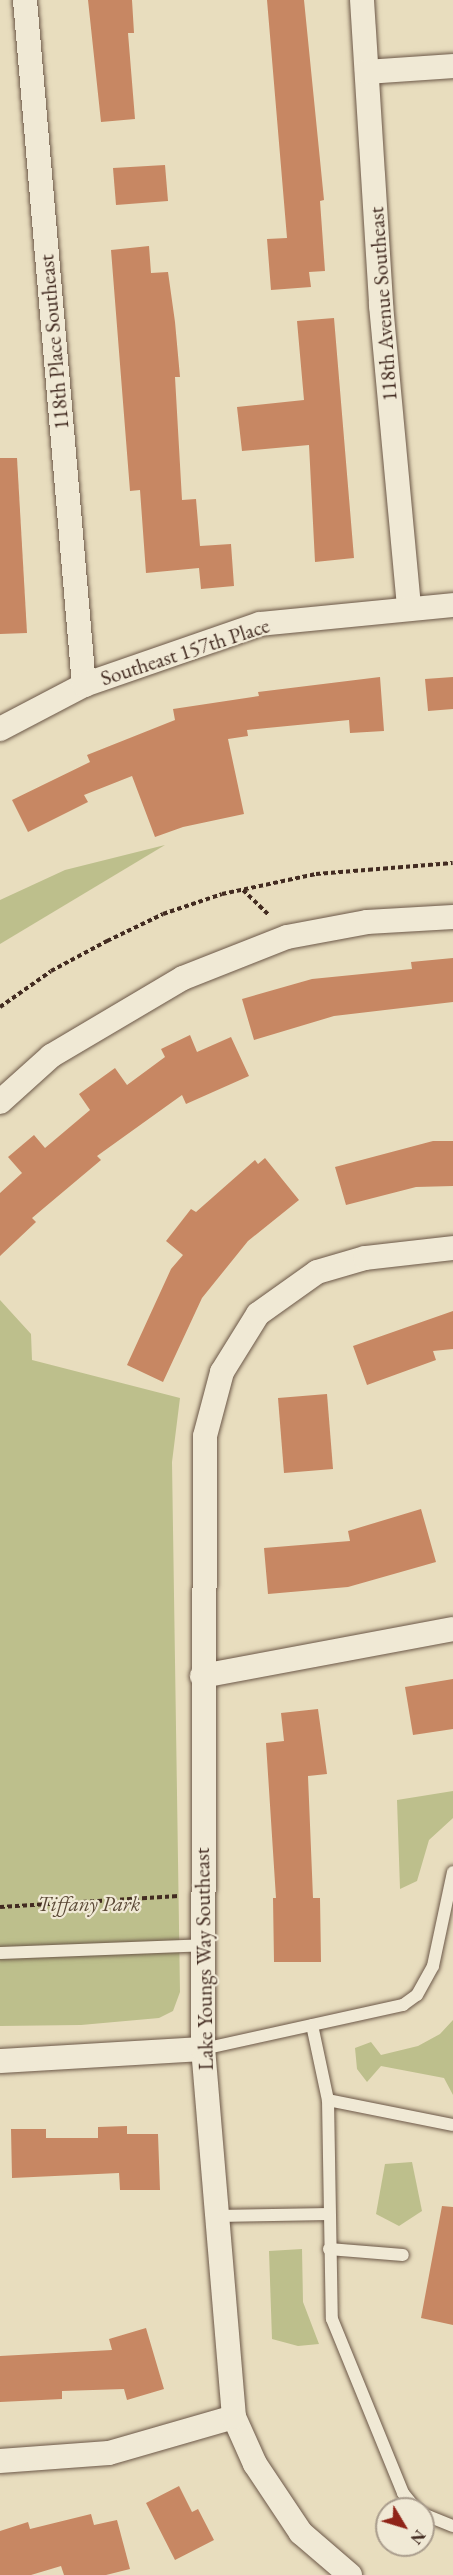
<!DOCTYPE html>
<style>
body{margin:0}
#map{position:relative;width:453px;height:2575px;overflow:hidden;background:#e8ddbe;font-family:"EB Garamond",serif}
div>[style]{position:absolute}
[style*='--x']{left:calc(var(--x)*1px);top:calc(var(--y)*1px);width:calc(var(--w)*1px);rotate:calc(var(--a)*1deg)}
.green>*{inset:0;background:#bdbf8c}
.building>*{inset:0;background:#c78763}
.path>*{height:4px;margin-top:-2px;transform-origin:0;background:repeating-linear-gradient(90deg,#422b21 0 4.5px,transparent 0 7.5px)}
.roads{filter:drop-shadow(0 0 2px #6c5848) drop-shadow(0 0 2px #6c5848)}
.lane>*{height:12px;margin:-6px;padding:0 6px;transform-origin:6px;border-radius:6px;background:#f0e9d5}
.street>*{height:24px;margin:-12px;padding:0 12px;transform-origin:12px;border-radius:12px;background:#f0e9d5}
span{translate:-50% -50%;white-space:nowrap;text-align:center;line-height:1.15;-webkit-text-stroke:4.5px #f0e9d5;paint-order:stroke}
.street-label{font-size:21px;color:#422b21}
.park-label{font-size:21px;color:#5b4936;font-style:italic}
.north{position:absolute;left:375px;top:2497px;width:60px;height:60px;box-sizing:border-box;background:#f0e9d5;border:2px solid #aa9d8d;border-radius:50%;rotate:128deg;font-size:16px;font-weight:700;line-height:24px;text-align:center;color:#422b21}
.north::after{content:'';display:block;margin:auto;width:21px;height:27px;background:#8f2418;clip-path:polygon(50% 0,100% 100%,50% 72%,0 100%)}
</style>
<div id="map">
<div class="green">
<div style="clip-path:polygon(165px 845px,0 944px,0 900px,65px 870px)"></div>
<div style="clip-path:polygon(0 1300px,31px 1334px,32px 1360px,180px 1398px,172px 1462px,180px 1992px,173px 2011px,159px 2018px,81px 2025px,0 2026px)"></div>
<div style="clip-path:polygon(453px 1791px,453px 1818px,429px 1840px,417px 1881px,400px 1889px,397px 1800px)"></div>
<div style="clip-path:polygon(453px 2020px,453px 2095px,444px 2078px,381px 2066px,367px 2082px,357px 2069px,355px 2048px,371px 2042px,381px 2055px,418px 2046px,440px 2034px)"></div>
<div style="clip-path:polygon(412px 2162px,422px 2211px,399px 2226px,376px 2214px,385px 2164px)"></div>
<div style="clip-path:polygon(302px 2249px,303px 2302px,319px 2344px,298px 2346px,272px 2339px,269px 2251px)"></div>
</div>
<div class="building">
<div style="clip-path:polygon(88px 0,132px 0,134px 33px,128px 33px,135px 119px,101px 122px)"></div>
<div style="clip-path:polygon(267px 0,304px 0,324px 200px,320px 201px,325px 271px,309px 272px,311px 287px,271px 290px,267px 239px,287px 238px)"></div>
<div style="clip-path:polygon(165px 165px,168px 201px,116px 205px,113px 168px)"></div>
<div style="clip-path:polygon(149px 246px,151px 273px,168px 272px,175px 322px,180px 377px,175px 377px,182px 500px,196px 499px,200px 546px,231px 544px,234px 586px,201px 589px,199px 568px,146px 573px,140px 490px,130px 491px,111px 250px)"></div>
<div style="clip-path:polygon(334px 318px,354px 558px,315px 562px,309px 445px,242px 451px,237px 407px,304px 400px,297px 321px)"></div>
<div style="clip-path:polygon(0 458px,17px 458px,27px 633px,0 634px)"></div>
<div style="clip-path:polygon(380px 677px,384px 731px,350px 733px,349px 720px,247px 730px,248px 736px,228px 739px,244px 814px,183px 827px,155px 837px,132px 776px,84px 795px,88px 802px,28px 832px,12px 800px,90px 762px,87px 755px,175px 720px,173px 709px,259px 696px,258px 692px)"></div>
<div style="clip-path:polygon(453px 677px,453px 709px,428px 711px,425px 679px)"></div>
<div style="clip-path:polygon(453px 958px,453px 1002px,334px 1016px,254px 1040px,242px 999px,312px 979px,412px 969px,411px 962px)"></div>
<div style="clip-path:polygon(190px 1035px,197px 1052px,231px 1037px,249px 1076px,186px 1104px,182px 1095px,97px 1156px,101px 1160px,32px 1218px,36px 1222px,0 1256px,0 1193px,22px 1173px,8px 1157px,34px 1135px,45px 1148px,90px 1110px,79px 1094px,115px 1068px,127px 1085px,165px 1057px,161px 1049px)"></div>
<div style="clip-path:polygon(433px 1141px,453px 1141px,453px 1186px,416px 1187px,346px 1205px,335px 1167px)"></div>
<div style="clip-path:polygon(265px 1158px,299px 1200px,248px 1241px,202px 1298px,163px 1382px,127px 1365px,171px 1269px,183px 1255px,166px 1241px,191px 1209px,196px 1212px,255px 1160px,258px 1164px)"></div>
<div style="clip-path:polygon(453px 1311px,453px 1349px,433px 1351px,436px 1360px,367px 1385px,353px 1346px)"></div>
<div style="clip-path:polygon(327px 1394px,333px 1469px,284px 1473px,278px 1398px)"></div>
<div style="clip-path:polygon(421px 1509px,436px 1562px,348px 1587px,268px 1594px,264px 1548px,350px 1541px,348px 1531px)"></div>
<div style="clip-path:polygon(453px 1679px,453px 1729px,413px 1735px,405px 1687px)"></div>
<div style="clip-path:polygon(318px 1709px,327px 1774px,308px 1776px,313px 1898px,320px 1898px,321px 1962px,274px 1962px,273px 1898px,276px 1898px,266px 1743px,284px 1741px,281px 1713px)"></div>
<div style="clip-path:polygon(127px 2126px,127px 2134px,158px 2134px,160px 2190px,120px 2190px,119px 2173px,12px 2178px,11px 2129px,46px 2129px,46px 2138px,98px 2138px,98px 2127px)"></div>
<div style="clip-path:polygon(442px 2206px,453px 2207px,453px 2325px,421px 2318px)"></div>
<div style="clip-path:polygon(146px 2328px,164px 2389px,127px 2400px,124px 2389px,62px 2391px,62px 2399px,0 2402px,0 2356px,112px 2350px,109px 2339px)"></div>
<div style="clip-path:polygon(179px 2486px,192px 2512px,198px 2509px,214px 2540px,175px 2560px,146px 2503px)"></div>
<div style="clip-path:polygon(91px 2514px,94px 2525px,117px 2520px,130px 2569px,106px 2575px,64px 2575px,61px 2566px,31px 2575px,0 2575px,0 2531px,28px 2522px,30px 2529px)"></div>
</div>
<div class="path">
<div style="--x:243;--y:890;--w:37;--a:44"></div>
<div style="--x:0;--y:1007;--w:62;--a:-35.2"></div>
<div style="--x:51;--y:971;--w:64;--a:-28.2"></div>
<div style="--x:107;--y:941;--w:62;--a:-25.7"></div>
<div style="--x:163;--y:914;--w:62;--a:-18.7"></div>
<div style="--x:222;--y:894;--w:96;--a:-12"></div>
<div style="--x:316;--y:874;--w:137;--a:-4.6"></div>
<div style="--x:0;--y:1907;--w:179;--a:-3.5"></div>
</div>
<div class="roads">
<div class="lane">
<div style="--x:0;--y:1953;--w:204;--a:-2.2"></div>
<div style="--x:312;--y:2025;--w:77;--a:78"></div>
<div style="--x:328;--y:2100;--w:219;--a:89"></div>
<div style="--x:332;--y:2319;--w:188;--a:67.8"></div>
<div style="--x:403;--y:2493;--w:21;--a:51"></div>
<div style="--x:203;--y:2049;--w:205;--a:-12.4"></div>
<div style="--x:403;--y:2005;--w:17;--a:-36"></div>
<div style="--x:417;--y:1995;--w:33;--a:-61"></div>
<div style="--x:433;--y:1966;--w:96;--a:-78"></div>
<div style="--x:328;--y:2100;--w:127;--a:11.3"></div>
<div style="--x:217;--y:2216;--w:112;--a:-1"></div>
<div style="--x:329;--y:2249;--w:74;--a:4.6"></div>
<div style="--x:423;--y:2514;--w:32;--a:22"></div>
</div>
<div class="street">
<div style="--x:25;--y:0;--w:688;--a:85.08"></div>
<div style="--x:362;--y:0;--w:306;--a:86.4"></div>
<div style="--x:381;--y:305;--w:304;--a:84.7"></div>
<div style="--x:367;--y:72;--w:86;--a:-4"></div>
<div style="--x:0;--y:729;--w:95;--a:-27.6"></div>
<div style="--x:84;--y:685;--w:186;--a:-19.1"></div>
<div style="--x:260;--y:624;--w:194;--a:-5.6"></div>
<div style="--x:0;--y:1102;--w:69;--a:-42"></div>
<div style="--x:51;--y:1056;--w:153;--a:-30.6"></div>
<div style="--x:183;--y:978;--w:112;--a:-21.5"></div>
<div style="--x:287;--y:937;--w:81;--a:-10.6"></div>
<div style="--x:367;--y:922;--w:86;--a:-3.3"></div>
<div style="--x:202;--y:1676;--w:255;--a:-10.6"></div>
<div style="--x:0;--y:2061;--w:203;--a:-3.4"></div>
<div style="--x:0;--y:2461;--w:109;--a:-4.2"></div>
<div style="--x:109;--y:2453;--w:130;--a:-16.1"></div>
<div style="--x:350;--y:2575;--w:65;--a:-139.4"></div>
<div style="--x:301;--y:2533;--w:83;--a:-123.7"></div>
<div style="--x:255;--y:2464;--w:51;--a:-114.1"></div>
<div style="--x:234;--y:2417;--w:369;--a:-94.8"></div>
<div style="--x:203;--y:2049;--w:613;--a:-89.81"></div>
<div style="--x:205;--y:1436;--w:66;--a:-75.1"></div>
<div style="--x:222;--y:1372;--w:68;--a:-58.2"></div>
<div style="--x:258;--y:1314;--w:72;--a:-35.4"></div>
<div style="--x:317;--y:1272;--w:50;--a:-16.3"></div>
<div style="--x:365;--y:1258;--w:89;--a:-6.5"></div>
</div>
</div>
<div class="street-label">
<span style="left:383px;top:304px;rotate:-94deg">118th Avenue Southeast</span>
<span style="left:54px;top:342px;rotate:-95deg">118th Place Southeast</span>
<span style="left:185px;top:652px;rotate:-18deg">Southeast 157th Place</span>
<span style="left:204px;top:1959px;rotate:-91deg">Lake Youngs Way Southeast</span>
</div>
<div class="park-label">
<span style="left:89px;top:1904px">Tiffany Park</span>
</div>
<div class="north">N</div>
</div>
